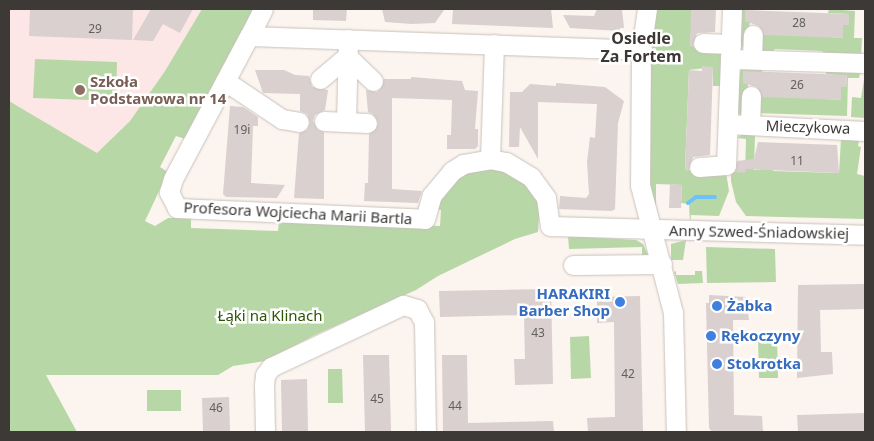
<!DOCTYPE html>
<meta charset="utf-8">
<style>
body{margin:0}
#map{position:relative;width:874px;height:441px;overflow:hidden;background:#fcf4ef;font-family:"Noto Sans",sans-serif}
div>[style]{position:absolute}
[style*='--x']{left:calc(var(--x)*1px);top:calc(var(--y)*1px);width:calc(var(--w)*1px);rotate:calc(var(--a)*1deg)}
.education>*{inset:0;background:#fce6e6}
.green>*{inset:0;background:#b8d7a7}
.stream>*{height:4px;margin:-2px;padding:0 2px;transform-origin:2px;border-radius:2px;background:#6dc3f8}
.building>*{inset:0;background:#d9d0cf}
.roads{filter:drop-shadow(0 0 1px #c8c1bb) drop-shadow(0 0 1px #c8c1bb)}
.minor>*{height:19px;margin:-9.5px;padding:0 9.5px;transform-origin:9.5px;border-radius:9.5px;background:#fff}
.dots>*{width:14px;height:14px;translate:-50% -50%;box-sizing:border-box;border:2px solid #fff;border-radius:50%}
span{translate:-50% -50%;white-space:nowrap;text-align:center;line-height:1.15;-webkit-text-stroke:5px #fff;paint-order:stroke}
.number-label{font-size:12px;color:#635f5d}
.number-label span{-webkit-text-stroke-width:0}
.education-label{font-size:15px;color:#785e54;font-weight:700}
.left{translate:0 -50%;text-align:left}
.street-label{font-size:15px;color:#3c3937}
.shop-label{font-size:15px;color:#366cbe;font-weight:700}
.right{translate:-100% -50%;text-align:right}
.park-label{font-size:15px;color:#2b5403}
.neighbourhood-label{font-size:16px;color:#3d3733;font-weight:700}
.frame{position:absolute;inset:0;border:10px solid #3c3937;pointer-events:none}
</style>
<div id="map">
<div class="education">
<div style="clip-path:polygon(9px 9px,202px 9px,165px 71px,130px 121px,97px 153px,9px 101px)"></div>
</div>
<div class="green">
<div style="clip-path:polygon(202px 9px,255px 9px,185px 139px,176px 136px,160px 167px,168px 172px,145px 221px,155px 226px,168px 218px,191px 218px,191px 228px,278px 231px,279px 221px,440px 226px,441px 210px,434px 209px,444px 188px,474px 168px,501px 168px,534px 191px,545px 216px,539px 216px,538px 232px,515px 239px,438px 276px,416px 290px,315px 335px,265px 361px,233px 366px,218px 375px,46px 375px,77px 432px,9px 432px,9px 101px,97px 153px,130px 121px,165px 71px)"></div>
<div style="clip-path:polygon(656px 9px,691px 9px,693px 16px,690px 46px,721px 48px,720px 86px,713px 86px,713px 67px,689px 70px,685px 170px,726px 172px,729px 191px,719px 216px,691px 215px,690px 224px,689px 204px,681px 203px,682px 185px,656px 184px,656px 204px,651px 206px,645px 178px,649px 60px)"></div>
<div style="clip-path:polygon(742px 9px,766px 9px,745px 10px,745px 21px,750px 22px,744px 48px,740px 46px)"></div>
<div style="clip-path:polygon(829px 9px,855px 11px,854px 38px,862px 38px,861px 58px,827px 56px,822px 51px,775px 49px,770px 53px,760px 53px,757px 35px,763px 32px,843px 38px,843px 25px,849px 25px,849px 14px,828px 13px)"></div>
<div style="clip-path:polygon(35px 59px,117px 62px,116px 101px,33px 98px)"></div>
<div style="clip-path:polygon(763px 67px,762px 72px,743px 72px,743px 83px,748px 83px,747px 118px,741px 116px,737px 110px,739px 73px,742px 69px)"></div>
<div style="clip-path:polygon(826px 70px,860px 73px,859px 78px,848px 78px,847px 116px,757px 113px,755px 97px,761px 94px,840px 100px,841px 87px,846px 87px,847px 76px,826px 74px)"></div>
<div style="clip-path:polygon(865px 73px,865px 118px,851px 117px,852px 97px,861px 98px)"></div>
<div style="clip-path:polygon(741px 135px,755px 135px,754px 170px,773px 168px,773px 171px,839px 173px,841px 139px,859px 140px,858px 146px,861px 147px,857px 174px,865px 176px,865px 219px,746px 216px,736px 202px,731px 181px,731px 172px,745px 172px,746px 139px,737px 138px)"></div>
<div style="clip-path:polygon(568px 236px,636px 240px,643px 244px,649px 257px,642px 257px,642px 247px,569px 249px)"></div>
<div style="clip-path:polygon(686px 240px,683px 260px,671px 260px,671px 244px)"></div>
<div style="clip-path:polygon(706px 247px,775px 249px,776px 282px,707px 283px)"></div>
<div style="clip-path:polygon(676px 271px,676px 275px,695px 275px,695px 271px,702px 271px,703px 283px,678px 284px,674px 272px)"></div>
<div style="clip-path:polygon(777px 335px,778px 378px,759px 378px,758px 336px)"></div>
<div style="clip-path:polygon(589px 336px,591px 378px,571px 379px,570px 337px)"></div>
<div style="clip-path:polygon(328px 369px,342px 369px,343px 403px,328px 403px)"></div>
<div style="clip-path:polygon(147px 390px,181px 390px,181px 411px,147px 411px)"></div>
</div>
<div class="stream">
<div style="--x:688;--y:203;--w:10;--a:-37"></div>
<div style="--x:696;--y:197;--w:19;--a:0"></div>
</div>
<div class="building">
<div style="clip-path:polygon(30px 9px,133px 9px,132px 40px,29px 36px)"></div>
<div style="clip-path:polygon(151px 9px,193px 9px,180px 33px,163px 24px,153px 41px,133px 40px)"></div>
<div style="clip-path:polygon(313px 9px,347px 9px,346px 21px,313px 20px)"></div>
<div style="clip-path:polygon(382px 9px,412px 9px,444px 10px,435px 23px,412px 24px,385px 22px)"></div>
<div style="clip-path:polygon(453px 9px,551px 9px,553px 28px,452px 24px)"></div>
<div style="clip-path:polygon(597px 9px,622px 9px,624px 28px,620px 28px,620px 31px,570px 28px,563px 15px,594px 16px)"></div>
<div style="clip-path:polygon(691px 9px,716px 9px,715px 32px,697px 33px,693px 46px,690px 46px)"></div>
<div style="clip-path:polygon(745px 10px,849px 14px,849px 25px,843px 25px,843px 38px,764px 35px,759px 26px,745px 21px)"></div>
<div style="clip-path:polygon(702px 66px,713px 67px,710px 155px,693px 157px,689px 170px,685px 170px,689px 70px,702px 71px)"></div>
<div style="clip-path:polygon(255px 70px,284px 70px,295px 75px,309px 76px,312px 87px,328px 90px,325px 110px,315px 115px,313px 121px,318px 130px,324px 132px,324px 199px,294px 198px,299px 133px,307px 130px,310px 123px,307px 114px,300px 111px,300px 94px,263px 93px)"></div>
<div style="clip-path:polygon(743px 71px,847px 75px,846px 87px,841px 87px,841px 100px,762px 97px,757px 87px,743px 83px)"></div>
<div style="clip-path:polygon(411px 77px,462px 81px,465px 90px,478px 91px,475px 129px,478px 129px,478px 146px,475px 149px,447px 149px,447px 135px,451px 135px,452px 100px,392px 98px,392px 189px,422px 191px,418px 203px,364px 201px,365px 183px,368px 183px,369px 134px,376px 129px,378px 123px,373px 114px,368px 112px,366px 90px,377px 92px,381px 88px,384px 79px,411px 79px)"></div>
<div style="clip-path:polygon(556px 83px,605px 87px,624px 101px,618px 123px,615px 209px,612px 211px,559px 209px,560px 196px,586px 198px,589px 194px,587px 162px,590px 137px,595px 138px,597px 104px,538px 102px,538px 159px,520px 127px,519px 147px,509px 147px,510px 92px,522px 92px,530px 84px,556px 86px)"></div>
<div style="clip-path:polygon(230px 106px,243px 107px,258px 117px,258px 126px,253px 126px,251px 183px,285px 185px,277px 198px,226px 197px,223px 194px)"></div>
<div style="clip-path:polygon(758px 142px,837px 145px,839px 173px,746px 169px,745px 173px,735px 172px,737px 161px,754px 159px)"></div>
<div style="clip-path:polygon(670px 184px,682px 185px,681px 208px,669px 208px)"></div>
<div style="clip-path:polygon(865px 284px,865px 309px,820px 310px,821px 352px,832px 352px,833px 374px,797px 378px,798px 285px)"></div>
<div style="clip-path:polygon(551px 289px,553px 384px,515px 385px,514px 359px,525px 359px,524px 315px,440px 317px,439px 291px)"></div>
<div style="clip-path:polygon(709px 295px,746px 297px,749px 320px,733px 320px,734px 415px,762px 416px,763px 432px,712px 432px,709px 428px,706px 303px,709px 303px)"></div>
<div style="clip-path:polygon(640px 296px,643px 432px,588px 432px,587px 418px,615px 417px,614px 322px,597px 323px,597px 297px)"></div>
<div style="clip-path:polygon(363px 355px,389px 355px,391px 432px,365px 432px)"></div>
<div style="clip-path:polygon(442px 355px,467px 355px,468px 423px,553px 421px,554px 432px,443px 432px)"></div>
<div style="clip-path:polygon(307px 379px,308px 432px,282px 432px,281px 380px)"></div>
<div style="clip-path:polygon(229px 397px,230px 432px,203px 432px,202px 398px)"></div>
<div style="clip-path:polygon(865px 413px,865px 432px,798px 432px,797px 415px)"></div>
</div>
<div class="roads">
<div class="minor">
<div style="--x:263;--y:9;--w:30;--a:117"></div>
<div style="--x:249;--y:36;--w:392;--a:2"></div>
<div style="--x:647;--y:9;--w:41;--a:98.3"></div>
<div style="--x:641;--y:50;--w:135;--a:90.4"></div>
<div style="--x:640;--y:185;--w:132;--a:75.5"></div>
<div style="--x:673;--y:313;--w:119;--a:88.6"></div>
<div style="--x:249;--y:36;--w:162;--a:118"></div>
<div style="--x:173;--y:179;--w:14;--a:107"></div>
<div style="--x:169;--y:192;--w:18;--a:63"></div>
<div style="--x:177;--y:208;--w:248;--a:2.5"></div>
<div style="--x:425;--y:219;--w:25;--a:-74"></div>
<div style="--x:432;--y:195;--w:31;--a:-50"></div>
<div style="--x:452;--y:171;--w:13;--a:-32"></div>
<div style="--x:463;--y:164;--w:27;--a:-10"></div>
<div style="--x:490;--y:159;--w:115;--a:-88"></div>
<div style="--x:703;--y:43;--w:28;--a:2"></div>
<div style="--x:730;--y:59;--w:135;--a:1.7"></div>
<div style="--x:752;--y:59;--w:24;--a:-88"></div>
<div style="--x:320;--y:79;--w:35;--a:-40"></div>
<div style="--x:347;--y:56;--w:36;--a:44"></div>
<div style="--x:225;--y:81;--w:69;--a:33.7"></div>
<div style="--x:282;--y:119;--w:17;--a:10"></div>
<div style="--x:324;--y:121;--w:43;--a:2.7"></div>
<div style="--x:346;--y:122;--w:83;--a:-88.6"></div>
<div style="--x:728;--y:124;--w:137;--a:2.9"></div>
<div style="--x:750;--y:125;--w:29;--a:-88"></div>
<div style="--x:490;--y:159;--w:16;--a:11"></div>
<div style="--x:506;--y:162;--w:29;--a:31"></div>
<div style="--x:531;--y:177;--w:26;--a:54"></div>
<div style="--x:546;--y:198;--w:28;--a:82"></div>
<div style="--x:550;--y:226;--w:315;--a:1.6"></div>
<div style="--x:699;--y:167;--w:27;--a:-4"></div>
<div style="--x:726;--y:165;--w:156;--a:-87.8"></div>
<div style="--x:573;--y:265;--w:89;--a:-0.6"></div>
<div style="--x:265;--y:432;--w:47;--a:-91.2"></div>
<div style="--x:264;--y:385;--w:10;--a:-84"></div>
<div style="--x:265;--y:375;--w:10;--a:-53"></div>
<div style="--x:271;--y:367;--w:146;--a:-25.2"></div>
<div style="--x:403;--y:305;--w:15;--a:16"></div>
<div style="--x:417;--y:309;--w:15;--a:62"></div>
<div style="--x:424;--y:322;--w:110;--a:89"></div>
</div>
</div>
<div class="dots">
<div style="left:80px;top:90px;background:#8d6e63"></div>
<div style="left:620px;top:302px;background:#3f7fe0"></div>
<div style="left:717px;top:306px;background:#3f7fe0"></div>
<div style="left:711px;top:336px;background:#3f7fe0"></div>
<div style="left:717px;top:364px;background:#3f7fe0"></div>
</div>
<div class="number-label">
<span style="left:799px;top:23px">28</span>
<span style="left:95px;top:29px">29</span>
<span style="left:797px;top:85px">26</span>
<span style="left:242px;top:130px">19i</span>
<span style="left:797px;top:161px">11</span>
<span style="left:538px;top:333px">43</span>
<span style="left:628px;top:374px">42</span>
<span style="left:377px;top:399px">45</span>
<span style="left:455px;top:406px">44</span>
<span style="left:216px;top:408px">46</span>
</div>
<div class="education-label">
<span class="left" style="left:90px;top:90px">Szkoła<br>Podstawowa nr 14</span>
</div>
<div class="street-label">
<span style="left:808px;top:127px;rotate:2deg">Mieczykowa</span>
<span style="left:298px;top:213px;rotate:3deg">Profesora Wojciecha Marii Bartla</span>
<span style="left:759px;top:232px;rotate:1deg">Anny Szwed-Śniadowskiej</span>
</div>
<div class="shop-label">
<span class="right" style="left:610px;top:302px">HARAKIRI<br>Barber Shop</span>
<span class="left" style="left:727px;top:306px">Żabka</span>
<span class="left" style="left:721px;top:336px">Rękoczyny</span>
<span class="left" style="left:727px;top:364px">Stokrotka</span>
</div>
<div class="park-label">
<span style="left:270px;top:316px">Łąki na Klinach</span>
</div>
<div class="neighbourhood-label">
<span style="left:641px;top:47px">Osiedle<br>Za Fortem</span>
</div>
<div class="frame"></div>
</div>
